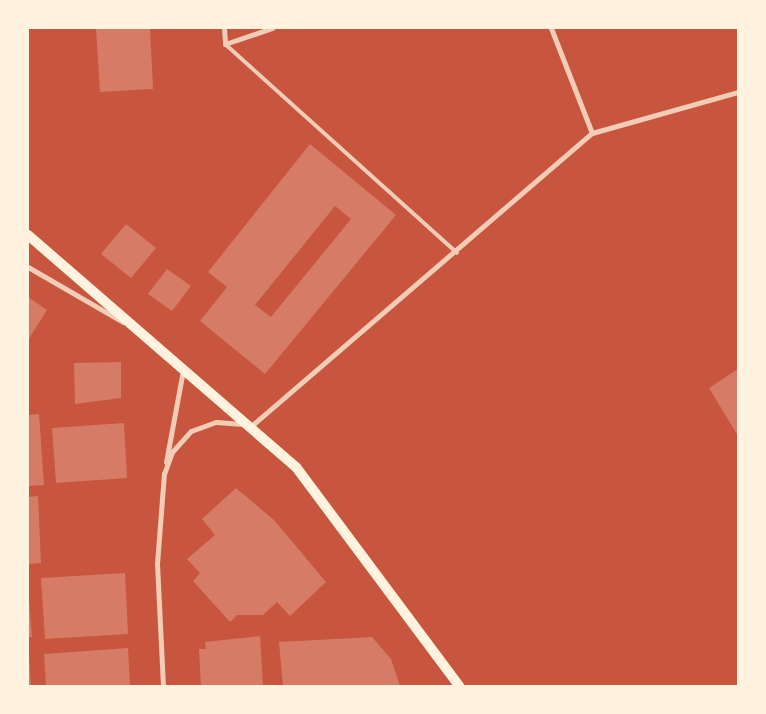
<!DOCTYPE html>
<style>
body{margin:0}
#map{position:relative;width:766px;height:714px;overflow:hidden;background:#c8553d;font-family:"DM Sans",sans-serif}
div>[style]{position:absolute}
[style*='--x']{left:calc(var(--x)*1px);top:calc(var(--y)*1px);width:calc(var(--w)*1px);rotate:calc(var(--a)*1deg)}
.building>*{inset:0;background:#d67c66}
.service>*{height:4px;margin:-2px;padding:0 2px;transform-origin:2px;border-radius:2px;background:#f1ccb7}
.minor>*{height:5px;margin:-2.5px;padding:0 2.5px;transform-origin:2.5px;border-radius:2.5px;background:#f1ccb7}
.secondary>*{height:10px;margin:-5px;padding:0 5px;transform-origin:5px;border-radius:5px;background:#fff3e0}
span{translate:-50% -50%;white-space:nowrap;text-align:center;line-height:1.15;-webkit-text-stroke:4.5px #fff3e0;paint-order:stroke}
.frame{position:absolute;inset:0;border:29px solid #fff3e0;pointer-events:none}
</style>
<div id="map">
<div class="building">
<div style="clip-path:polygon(96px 28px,150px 28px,153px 89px,100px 92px)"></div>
<div style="clip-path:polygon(evenodd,310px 144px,396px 215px,265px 374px,200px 321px,227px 287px,208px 272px,310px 144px,335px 206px,351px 219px,271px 317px,255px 305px,335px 206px)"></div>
<div style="clip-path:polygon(126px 224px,156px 248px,131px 278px,101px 254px)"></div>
<div style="clip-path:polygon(167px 269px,191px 286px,172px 311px,148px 294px)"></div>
<div style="clip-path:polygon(28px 297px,47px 310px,28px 340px)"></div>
<div style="clip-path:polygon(121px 362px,121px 398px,75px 404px,74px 363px)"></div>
<div style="clip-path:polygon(738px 369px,738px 436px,709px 388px)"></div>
<div style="clip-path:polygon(39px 414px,44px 485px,28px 486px,28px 415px)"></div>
<div style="clip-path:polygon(124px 423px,127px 478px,56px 483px,52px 428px)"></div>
<div style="clip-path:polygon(236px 488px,274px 520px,326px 582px,290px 616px,277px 602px,263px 615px,237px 615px,230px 622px,193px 581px,200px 573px,187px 559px,215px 535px,202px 519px)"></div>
<div style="clip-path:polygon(38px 496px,41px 563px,28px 564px,28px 497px)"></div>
<div style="clip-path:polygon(125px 573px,128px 634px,45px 639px,41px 578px)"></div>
<div style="clip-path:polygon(28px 588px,32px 637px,28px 637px)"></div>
<div style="clip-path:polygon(260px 636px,263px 686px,201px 686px,199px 649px,206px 649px,205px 642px)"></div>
<div style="clip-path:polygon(372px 637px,391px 659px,400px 686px,283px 686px,279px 642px)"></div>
<div style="clip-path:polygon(128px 648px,130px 686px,46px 686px,44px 654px)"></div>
<div style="clip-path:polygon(28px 656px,29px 656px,31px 686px,28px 686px)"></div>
</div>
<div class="service">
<div style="--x:225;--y:44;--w:312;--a:42"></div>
</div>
<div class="minor">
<div style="--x:224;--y:28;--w:16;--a:86"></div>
<div style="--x:225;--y:44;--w:50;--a:-18.8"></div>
<div style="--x:551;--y:28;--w:113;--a:68.7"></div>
<div style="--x:28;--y:267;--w:110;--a:30.1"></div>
<div style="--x:250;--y:427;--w:451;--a:-40.7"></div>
<div style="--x:592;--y:133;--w:152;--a:-15.7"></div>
<div style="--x:166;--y:462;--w:94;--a:-79.5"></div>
<div style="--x:164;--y:474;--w:23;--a:-70"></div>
<div style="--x:172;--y:452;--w:28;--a:-48"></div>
<div style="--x:191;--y:431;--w:27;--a:-20"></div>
<div style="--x:216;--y:422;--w:27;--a:4"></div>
<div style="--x:163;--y:686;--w:122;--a:-92.8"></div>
<div style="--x:157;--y:564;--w:91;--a:-85.6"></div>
</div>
<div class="secondary">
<div style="--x:28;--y:235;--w:354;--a:40.9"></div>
<div style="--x:296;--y:467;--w:273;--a:53.3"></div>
</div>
<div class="frame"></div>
</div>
